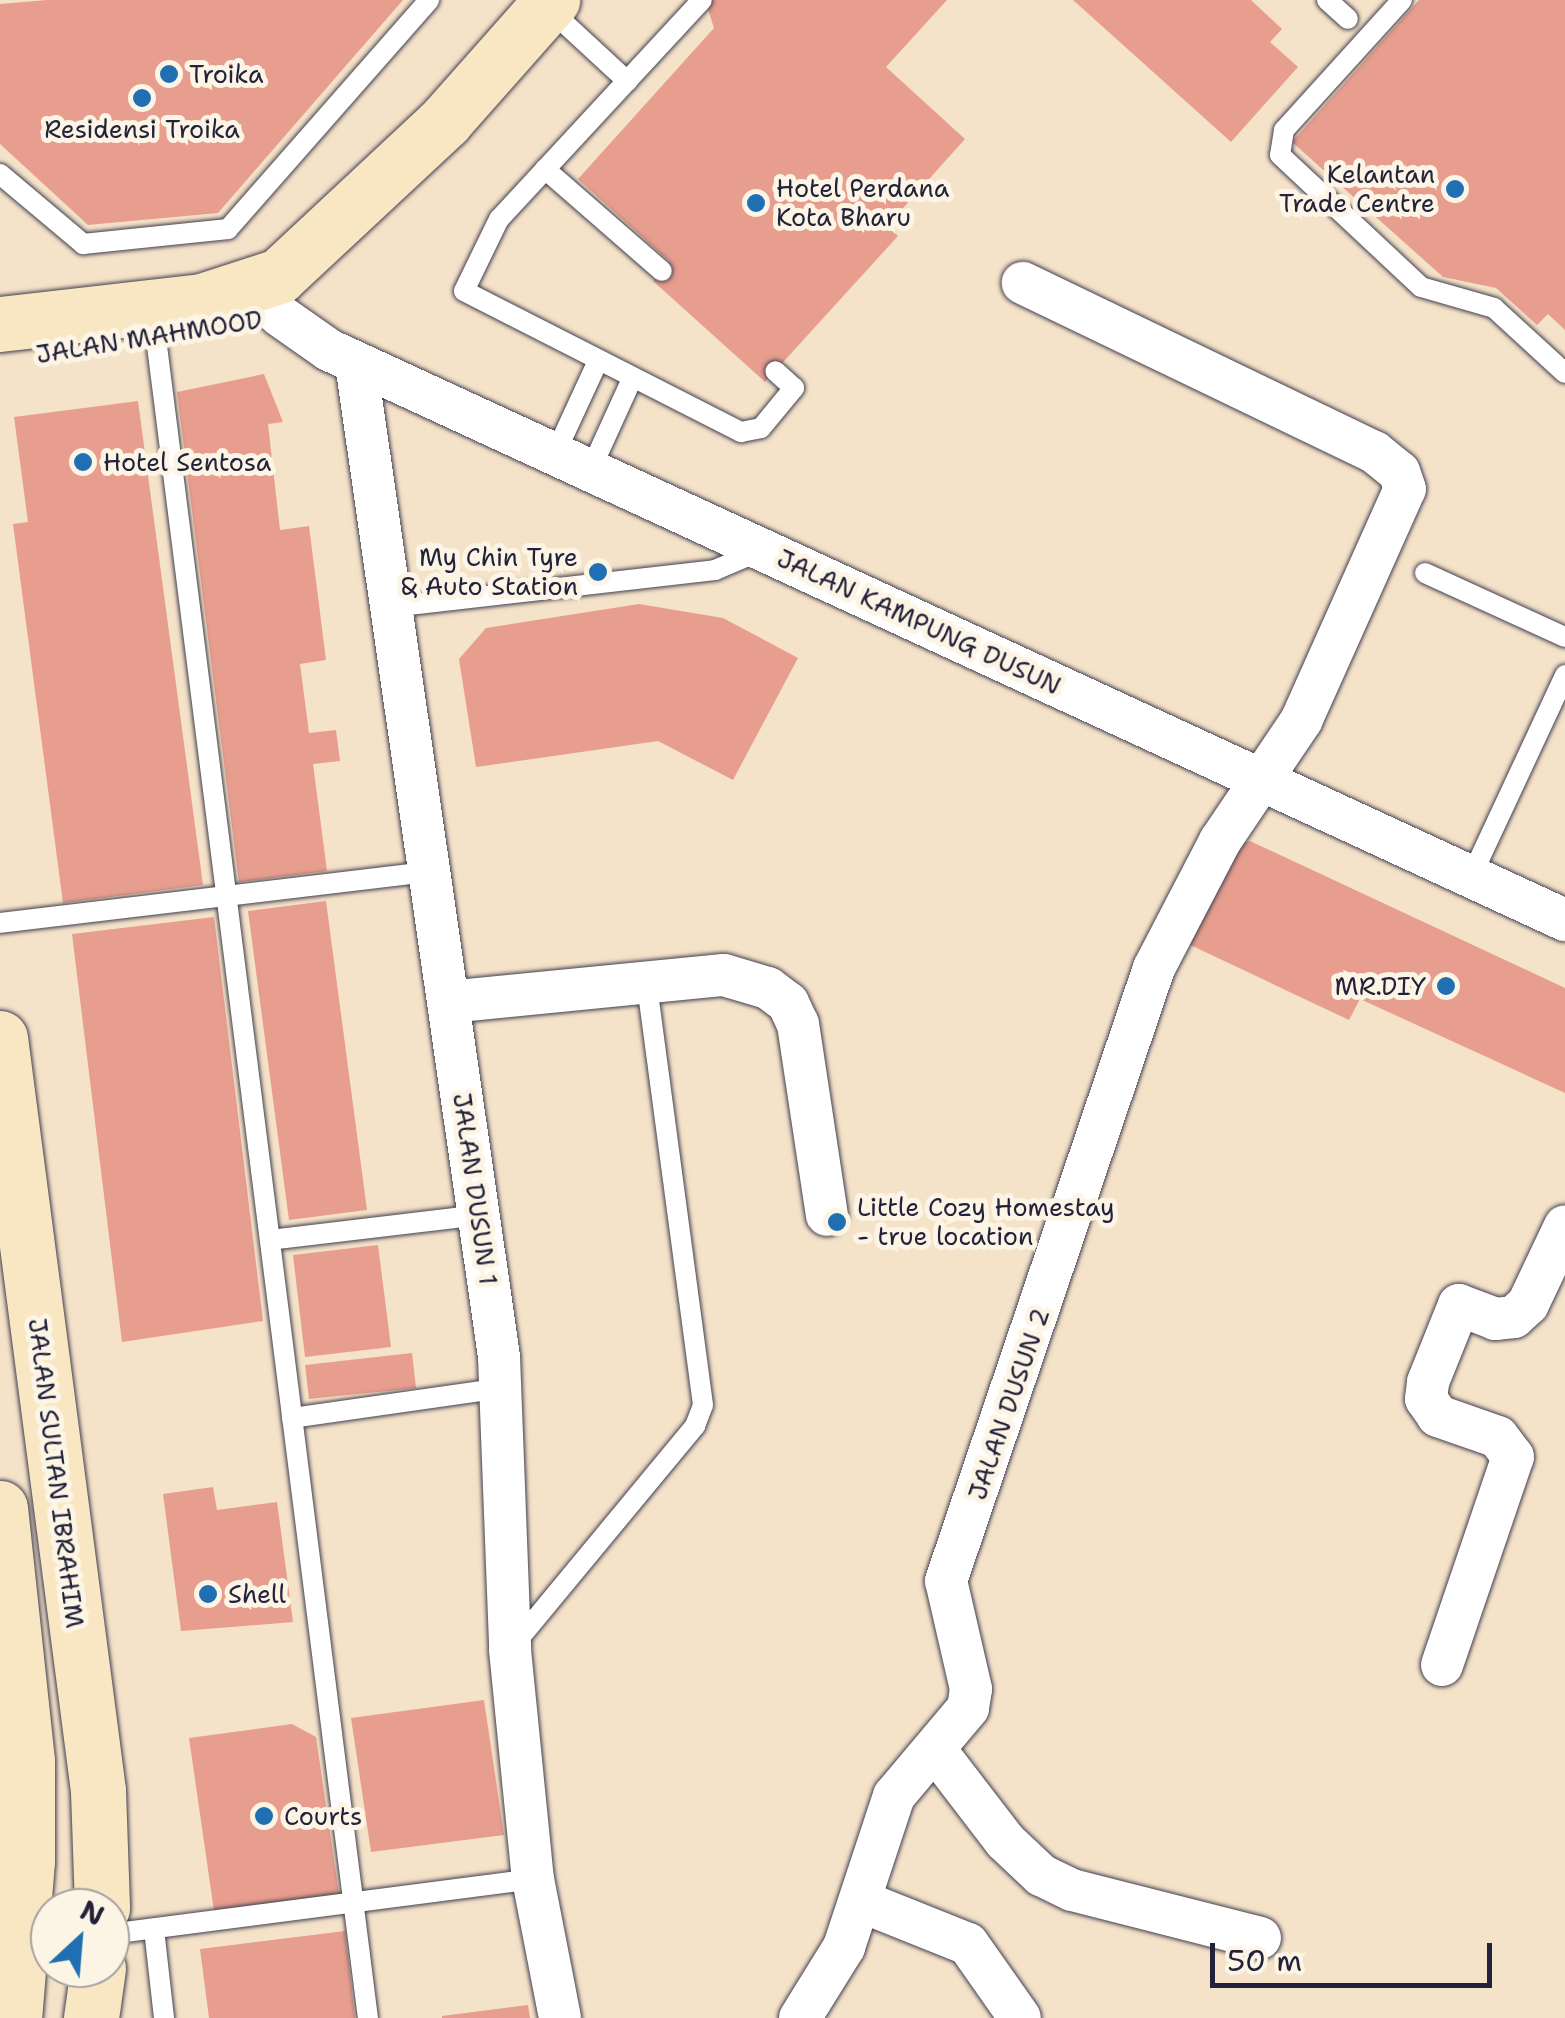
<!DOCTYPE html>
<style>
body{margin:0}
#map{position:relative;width:1565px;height:2018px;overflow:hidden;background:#f5e3c9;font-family:"Shantell Sans",sans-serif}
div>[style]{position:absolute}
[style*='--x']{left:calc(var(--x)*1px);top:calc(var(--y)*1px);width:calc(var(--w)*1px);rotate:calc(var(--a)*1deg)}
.building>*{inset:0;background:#e79e8e}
.roads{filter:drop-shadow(0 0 2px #423f50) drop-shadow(0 0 2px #423f50)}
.lane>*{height:20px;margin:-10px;padding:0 10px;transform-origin:10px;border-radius:10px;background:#fff}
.street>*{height:42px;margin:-21px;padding:0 21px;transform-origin:21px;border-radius:21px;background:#fff}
.secondary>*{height:55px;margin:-27.5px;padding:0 27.5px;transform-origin:27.5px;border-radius:27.5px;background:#f9e7c3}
.dots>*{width:28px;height:28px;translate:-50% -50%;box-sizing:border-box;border:5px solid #fcf5e5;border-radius:50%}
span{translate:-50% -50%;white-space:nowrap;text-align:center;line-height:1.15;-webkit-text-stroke:10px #fcf5e5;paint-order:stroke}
.poi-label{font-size:25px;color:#22223b}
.left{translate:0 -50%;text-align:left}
.right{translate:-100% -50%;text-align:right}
.street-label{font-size:25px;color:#22223b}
.north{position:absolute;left:30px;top:1888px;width:100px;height:100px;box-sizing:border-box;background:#fcf5e5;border:2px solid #a5a1a1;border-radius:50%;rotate:26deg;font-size:28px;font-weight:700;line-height:40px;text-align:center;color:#22223b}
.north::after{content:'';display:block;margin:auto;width:35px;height:45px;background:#1f6fb2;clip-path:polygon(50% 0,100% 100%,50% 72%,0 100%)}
.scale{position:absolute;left:1210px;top:1943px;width:282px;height:45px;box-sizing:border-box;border:5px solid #22223b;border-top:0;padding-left:12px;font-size:30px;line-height:35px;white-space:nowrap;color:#22223b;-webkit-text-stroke:8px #fcf5e5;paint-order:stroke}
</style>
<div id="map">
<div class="building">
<div style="clip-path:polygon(47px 0,403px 0,218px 213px,88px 225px,0 144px,0 4px)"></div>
<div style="clip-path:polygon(705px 0,947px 0,886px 67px,965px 139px,887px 226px,898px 236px,765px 382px,653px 281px,670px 262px,578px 179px,714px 28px)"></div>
<div style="clip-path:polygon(1073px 0,1251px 0,1282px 29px,1270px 42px,1298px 67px,1231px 142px)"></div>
<div style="clip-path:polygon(1419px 0,1565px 0,1565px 330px,1548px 314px,1537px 325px,1496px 288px,1443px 277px,1292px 142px)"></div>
<div style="clip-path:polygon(264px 374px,283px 422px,268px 424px,280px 530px,309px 526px,326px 660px,300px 664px,309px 733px,336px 730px,340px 761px,313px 764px,327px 871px,239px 882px,177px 392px)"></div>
<div style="clip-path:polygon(138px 401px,203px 885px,63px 903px,13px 524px,28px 522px,14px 417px)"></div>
<div style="clip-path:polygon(639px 604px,723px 618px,798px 658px,733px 780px,658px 741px,476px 767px,459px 659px,486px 628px)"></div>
<div style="clip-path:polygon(1250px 841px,1565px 988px,1565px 1093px,1360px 999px,1349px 1020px,1184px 942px,1229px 848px)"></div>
<div style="clip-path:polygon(326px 901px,367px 1210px,289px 1220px,248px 911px)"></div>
<div style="clip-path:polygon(214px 917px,263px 1321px,122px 1342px,72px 934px)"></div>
<div style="clip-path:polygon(378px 1245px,391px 1347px,305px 1357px,293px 1255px)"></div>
<div style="clip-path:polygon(412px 1353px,416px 1388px,309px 1399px,305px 1365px)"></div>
<div style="clip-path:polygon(213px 1487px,217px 1510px,277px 1502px,293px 1622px,181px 1631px,163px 1494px)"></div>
<div style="clip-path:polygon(484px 1700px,504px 1835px,371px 1852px,351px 1718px)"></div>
<div style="clip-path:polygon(292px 1724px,316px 1737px,339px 1894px,214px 1911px,189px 1738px)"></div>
<div style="clip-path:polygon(345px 1931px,355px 2018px,209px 2018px,200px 1949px)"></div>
<div style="clip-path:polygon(528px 2005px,530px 2018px,442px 2018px,442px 2016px)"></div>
</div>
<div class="roads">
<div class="lane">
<div style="--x:1327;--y:0;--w:28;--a:42"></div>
<div style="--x:1402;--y:0;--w:176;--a:132.2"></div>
<div style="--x:1284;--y:130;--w:25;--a:99"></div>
<div style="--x:1280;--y:155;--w:193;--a:43.1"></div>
<div style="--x:1421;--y:287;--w:76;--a:16"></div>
<div style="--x:1494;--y:308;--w:96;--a:42.5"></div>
<div style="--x:548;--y:8;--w:108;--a:42.7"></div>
<div style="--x:627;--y:81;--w:110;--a:-47.2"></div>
<div style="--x:627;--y:81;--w:188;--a:132.8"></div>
<div style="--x:499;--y:219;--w:80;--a:115.9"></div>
<div style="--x:464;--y:291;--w:311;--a:27"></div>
<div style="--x:741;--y:432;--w:20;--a:-11"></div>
<div style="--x:761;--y:428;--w:52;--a:-50.5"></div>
<div style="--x:794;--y:388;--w:25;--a:-138"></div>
<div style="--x:545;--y:169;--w:155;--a:41.1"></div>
<div style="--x:0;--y:174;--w:109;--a:40.1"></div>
<div style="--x:83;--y:244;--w:146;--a:-5.9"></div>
<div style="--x:228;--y:229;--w:305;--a:-48.7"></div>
<div style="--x:156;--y:338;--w:1693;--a:82.81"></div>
<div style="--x:555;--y:454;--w:100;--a:-65.2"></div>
<div style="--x:590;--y:471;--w:101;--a:-65.5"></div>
<div style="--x:1425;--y:573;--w:154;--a:24.6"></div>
<div style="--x:391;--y:607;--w:326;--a:-6.5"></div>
<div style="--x:715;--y:570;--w:51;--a:-23.1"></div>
<div style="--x:1471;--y:877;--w:223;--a:-65"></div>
<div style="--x:0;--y:923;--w:433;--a:-6.8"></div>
<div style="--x:270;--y:1240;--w:210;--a:-6.8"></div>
<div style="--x:292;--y:1418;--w:212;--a:-8.1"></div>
<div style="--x:513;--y:1646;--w:286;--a:-50.4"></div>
<div style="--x:695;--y:1426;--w:22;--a:-69"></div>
<div style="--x:703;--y:1405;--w:426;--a:-97.6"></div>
<div style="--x:154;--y:1929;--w:90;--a:83.6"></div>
<div style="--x:110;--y:1934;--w:427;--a:-7.4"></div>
</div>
<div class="street">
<div style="--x:279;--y:315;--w:61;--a:35"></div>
<div style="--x:329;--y:350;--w:1361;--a:24.76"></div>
<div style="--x:356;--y:363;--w:1004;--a:81.81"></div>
<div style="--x:499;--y:1357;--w:293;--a:87.8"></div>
<div style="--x:510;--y:1650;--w:230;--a:84.3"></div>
<div style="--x:533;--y:1879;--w:142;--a:79"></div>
<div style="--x:448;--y:1002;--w:277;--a:-5.6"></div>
<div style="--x:724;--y:975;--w:46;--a:16.5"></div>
<div style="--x:768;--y:988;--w:25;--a:37"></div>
<div style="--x:788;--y:1003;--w:23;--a:65"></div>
<div style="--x:798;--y:1024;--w:193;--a:81.4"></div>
<div style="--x:1442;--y:1665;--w:220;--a:-71.2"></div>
<div style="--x:1513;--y:1457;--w:25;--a:-127"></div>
<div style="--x:1498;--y:1437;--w:64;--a:-160.7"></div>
<div style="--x:1438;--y:1416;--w:21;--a:-125"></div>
<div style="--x:1426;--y:1399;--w:17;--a:-83"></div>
<div style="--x:1428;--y:1382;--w:83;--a:-68.1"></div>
<div style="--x:1459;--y:1305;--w:39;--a:21"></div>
<div style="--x:1495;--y:1319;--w:19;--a:-6"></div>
<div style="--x:1514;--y:1317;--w:19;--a:-43"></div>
<div style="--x:1528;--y:1304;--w:86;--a:-64.6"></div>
<div style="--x:936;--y:1751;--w:113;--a:52.5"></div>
<div style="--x:1005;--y:1841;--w:50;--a:43.4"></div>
<div style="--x:1041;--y:1875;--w:34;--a:26"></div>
<div style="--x:1072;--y:1890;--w:194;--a:14.3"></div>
<div style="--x:863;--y:1902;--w:113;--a:21.8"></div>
<div style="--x:968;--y:1944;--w:90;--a:54.9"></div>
<div style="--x:800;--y:2018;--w:84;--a:-58.2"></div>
<div style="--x:844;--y:1947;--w:159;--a:-71.7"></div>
<div style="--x:894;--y:1796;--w:115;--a:-49.9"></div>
<div style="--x:968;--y:1708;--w:19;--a:-81"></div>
<div style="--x:971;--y:1689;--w:111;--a:-103"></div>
<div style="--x:946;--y:1581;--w:647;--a:-71.26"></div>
<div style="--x:1154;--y:968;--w:143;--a:-62.5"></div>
<div style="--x:1220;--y:841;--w:145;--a:-56"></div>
<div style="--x:1301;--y:721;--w:254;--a:-65.9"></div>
<div style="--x:1405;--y:489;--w:18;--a:-109"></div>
<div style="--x:1399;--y:472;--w:32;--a:-141"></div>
<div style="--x:1374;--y:452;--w:390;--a:-154.3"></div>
</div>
<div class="secondary">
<div style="--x:0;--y:324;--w:203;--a:-6.5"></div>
<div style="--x:202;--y:301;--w:81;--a:-18"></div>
<div style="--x:279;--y:276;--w:227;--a:-43"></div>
<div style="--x:445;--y:121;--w:162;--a:-48.5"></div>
<div style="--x:0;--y:1038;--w:759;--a:82.58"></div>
<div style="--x:98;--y:1791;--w:117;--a:88"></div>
<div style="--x:0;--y:1508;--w:254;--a:83.9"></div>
<div style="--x:27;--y:1761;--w:100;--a:90"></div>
<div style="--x:27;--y:1861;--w:158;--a:94.7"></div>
<div style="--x:91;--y:2018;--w:50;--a:-82"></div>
</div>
</div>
<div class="dots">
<div style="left:169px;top:74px;background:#1f6fb2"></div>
<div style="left:142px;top:98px;background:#1f6fb2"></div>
<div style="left:1455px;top:189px;background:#1f6fb2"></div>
<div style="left:756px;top:203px;background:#1f6fb2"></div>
<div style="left:83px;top:462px;background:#1f6fb2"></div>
<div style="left:598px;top:572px;background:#1f6fb2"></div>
<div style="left:1446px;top:986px;background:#1f6fb2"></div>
<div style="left:837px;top:1222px;background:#1f6fb2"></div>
<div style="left:208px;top:1594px;background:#1f6fb2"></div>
<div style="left:264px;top:1816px;background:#1f6fb2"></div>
</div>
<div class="poi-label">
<span class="left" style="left:189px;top:74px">Troika</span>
<span style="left:142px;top:129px">Residensi Troika</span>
<span class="right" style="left:1435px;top:189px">Kelantan<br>Trade Centre</span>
<span class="left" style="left:776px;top:203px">Hotel Perdana<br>Kota Bharu</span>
<span class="left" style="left:103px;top:462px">Hotel Sentosa</span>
<span class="right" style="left:578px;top:572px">My Chin Tyre<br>&amp; Auto Station</span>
<span class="right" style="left:1426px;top:986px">MR.DIY</span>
<span class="left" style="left:857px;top:1222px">Little Cozy Homestay<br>- true location</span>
<span class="left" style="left:228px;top:1594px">Shell</span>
<span class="left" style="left:284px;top:1816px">Courts</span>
</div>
<div class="street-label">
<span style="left:149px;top:337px;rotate:-9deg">JALAN MAHMOOD</span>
<span style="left:919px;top:622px;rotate:25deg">JALAN KAMPUNG DUSUN</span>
<span style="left:475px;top:1189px;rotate:82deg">JALAN DUSUN 1</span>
<span style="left:1009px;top:1404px;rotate:-71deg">JALAN DUSUN 2</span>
<span style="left:56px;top:1473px;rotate:83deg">JALAN SULTAN IBRAHIM</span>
</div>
<div class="north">N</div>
<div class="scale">50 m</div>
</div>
